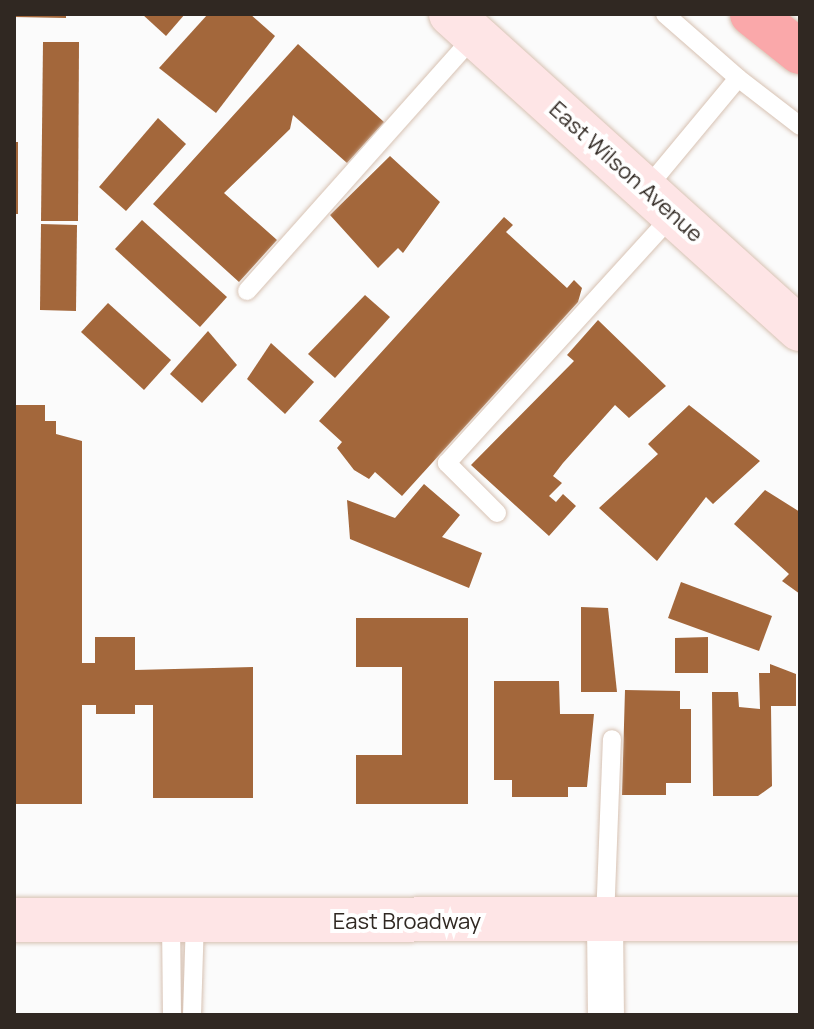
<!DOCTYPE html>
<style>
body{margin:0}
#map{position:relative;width:814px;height:1029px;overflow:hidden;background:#fbfbfb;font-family:Manrope,sans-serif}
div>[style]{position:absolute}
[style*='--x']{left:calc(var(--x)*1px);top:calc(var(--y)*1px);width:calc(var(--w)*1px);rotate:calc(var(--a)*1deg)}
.building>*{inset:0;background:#a3673b}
.roads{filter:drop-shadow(0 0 2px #d7c2b3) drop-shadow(0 0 2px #d7c2b3)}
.lane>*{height:18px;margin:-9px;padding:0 9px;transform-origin:9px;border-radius:9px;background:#fff}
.street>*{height:36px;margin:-18px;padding:0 18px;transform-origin:18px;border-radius:18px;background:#fff}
.secondary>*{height:44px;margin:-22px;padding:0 22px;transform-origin:22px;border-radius:22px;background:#fee5e6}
.highway>*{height:44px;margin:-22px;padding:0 22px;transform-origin:22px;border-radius:22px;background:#faa8aa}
span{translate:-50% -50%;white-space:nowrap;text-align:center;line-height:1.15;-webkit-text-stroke:8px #fff;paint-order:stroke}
.street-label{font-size:22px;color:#302822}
.frame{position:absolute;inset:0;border:16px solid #302822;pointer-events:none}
</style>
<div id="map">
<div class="building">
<div style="clip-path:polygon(14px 14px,66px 14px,66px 18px,14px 17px)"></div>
<div style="clip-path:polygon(142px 14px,185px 14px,166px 36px)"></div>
<div style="clip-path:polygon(208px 14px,250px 14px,275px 36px,216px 113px,159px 68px)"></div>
<div style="clip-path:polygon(43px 42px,79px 42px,78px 221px,41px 221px)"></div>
<div style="clip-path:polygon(298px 44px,384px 122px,347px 163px,293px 115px,290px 129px,224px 193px,277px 240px,239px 282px,153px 204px)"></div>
<div style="clip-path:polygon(158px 118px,186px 144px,126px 211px,99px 187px)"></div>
<div style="clip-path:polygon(14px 142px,18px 142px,18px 214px,14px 214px)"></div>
<div style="clip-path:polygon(390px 156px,440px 202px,403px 253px,398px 248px,378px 268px,330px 215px)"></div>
<div style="clip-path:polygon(504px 217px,513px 225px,506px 232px,567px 288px,574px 280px,582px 288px,578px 302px,402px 496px,375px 472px,369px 479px,354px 470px,337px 448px,342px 442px,319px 421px)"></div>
<div style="clip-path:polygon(142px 220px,227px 297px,200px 327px,115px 249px)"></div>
<div style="clip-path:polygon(41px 224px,77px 225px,76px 311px,40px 310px)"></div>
<div style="clip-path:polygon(365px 295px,390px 317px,335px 378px,308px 354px)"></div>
<div style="clip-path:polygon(108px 303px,171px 360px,144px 390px,81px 332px)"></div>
<div style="clip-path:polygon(598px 320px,666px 386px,629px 418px,615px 405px,563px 463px,553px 476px,562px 483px,549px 496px,556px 502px,563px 494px,576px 506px,549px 536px,471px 465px,574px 361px,567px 355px)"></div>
<div style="clip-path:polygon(208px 331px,237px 365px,202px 403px,170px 374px)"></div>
<div style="clip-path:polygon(271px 343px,314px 382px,285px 414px,247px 379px)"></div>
<div style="clip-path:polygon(14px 405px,45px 405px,45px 421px,56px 421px,56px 434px,82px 441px,82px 663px,95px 663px,95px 637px,135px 637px,135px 670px,253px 667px,253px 798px,153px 798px,153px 705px,135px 705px,135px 714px,96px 714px,96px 705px,82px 705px,82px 804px,14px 804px)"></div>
<div style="clip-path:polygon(689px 405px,760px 461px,713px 504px,706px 497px,657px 561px,599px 508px,658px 454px,648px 444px)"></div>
<div style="clip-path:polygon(424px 484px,460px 515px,442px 537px,482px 553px,469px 588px,350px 539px,347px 500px,395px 518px)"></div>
<div style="clip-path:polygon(765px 490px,800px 512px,800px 594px,782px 581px,789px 574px,734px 524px)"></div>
<div style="clip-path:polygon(681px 582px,772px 616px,759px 651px,668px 618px)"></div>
<div style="clip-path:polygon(581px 607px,608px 608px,617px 692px,581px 692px)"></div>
<div style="clip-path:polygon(356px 618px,468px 618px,468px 804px,356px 804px,356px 755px,402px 755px,402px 667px,356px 667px)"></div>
<div style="clip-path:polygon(708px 637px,708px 673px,675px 673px,675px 638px)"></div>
<div style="clip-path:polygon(770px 664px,796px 674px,796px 706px,771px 706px,772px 786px,758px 796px,713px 796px,712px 692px,738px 692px,739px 707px,760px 709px,759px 673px,770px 673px)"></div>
<div style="clip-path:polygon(494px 681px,559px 681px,560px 714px,594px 714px,587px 787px,568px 787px,568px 797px,512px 797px,512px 780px,494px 780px)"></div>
<div style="clip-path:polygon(625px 690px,680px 691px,680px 709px,691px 709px,691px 783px,666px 783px,666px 795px,622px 795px)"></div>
</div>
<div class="roads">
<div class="lane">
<div style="--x:738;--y:78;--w:78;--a:37.7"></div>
<div style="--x:646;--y:189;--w:144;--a:-50.3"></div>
<div style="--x:738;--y:78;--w:97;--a:-138.8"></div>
<div style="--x:247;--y:291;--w:343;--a:-48.3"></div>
<div style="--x:497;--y:513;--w:71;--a:-135"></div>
<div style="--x:447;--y:463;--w:336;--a:-47.7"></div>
<div style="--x:605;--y:920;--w:181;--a:-87.8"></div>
<div style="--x:171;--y:921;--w:94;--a:89.4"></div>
<div style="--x:192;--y:1015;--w:93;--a:-88.2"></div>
</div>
<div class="street">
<div style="--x:605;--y:923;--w:92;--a:89.4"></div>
</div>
<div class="secondary">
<div style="--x:451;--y:14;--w:470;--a:42.1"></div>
<div style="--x:14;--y:920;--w:786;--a:-0.07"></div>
</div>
<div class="highway">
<div style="--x:752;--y:14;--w:61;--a:38.4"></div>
</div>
</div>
<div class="street-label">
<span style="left:626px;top:172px;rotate:42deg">East Wilson Avenue</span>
<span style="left:407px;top:922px">East Broadway</span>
</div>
<div class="frame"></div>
</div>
